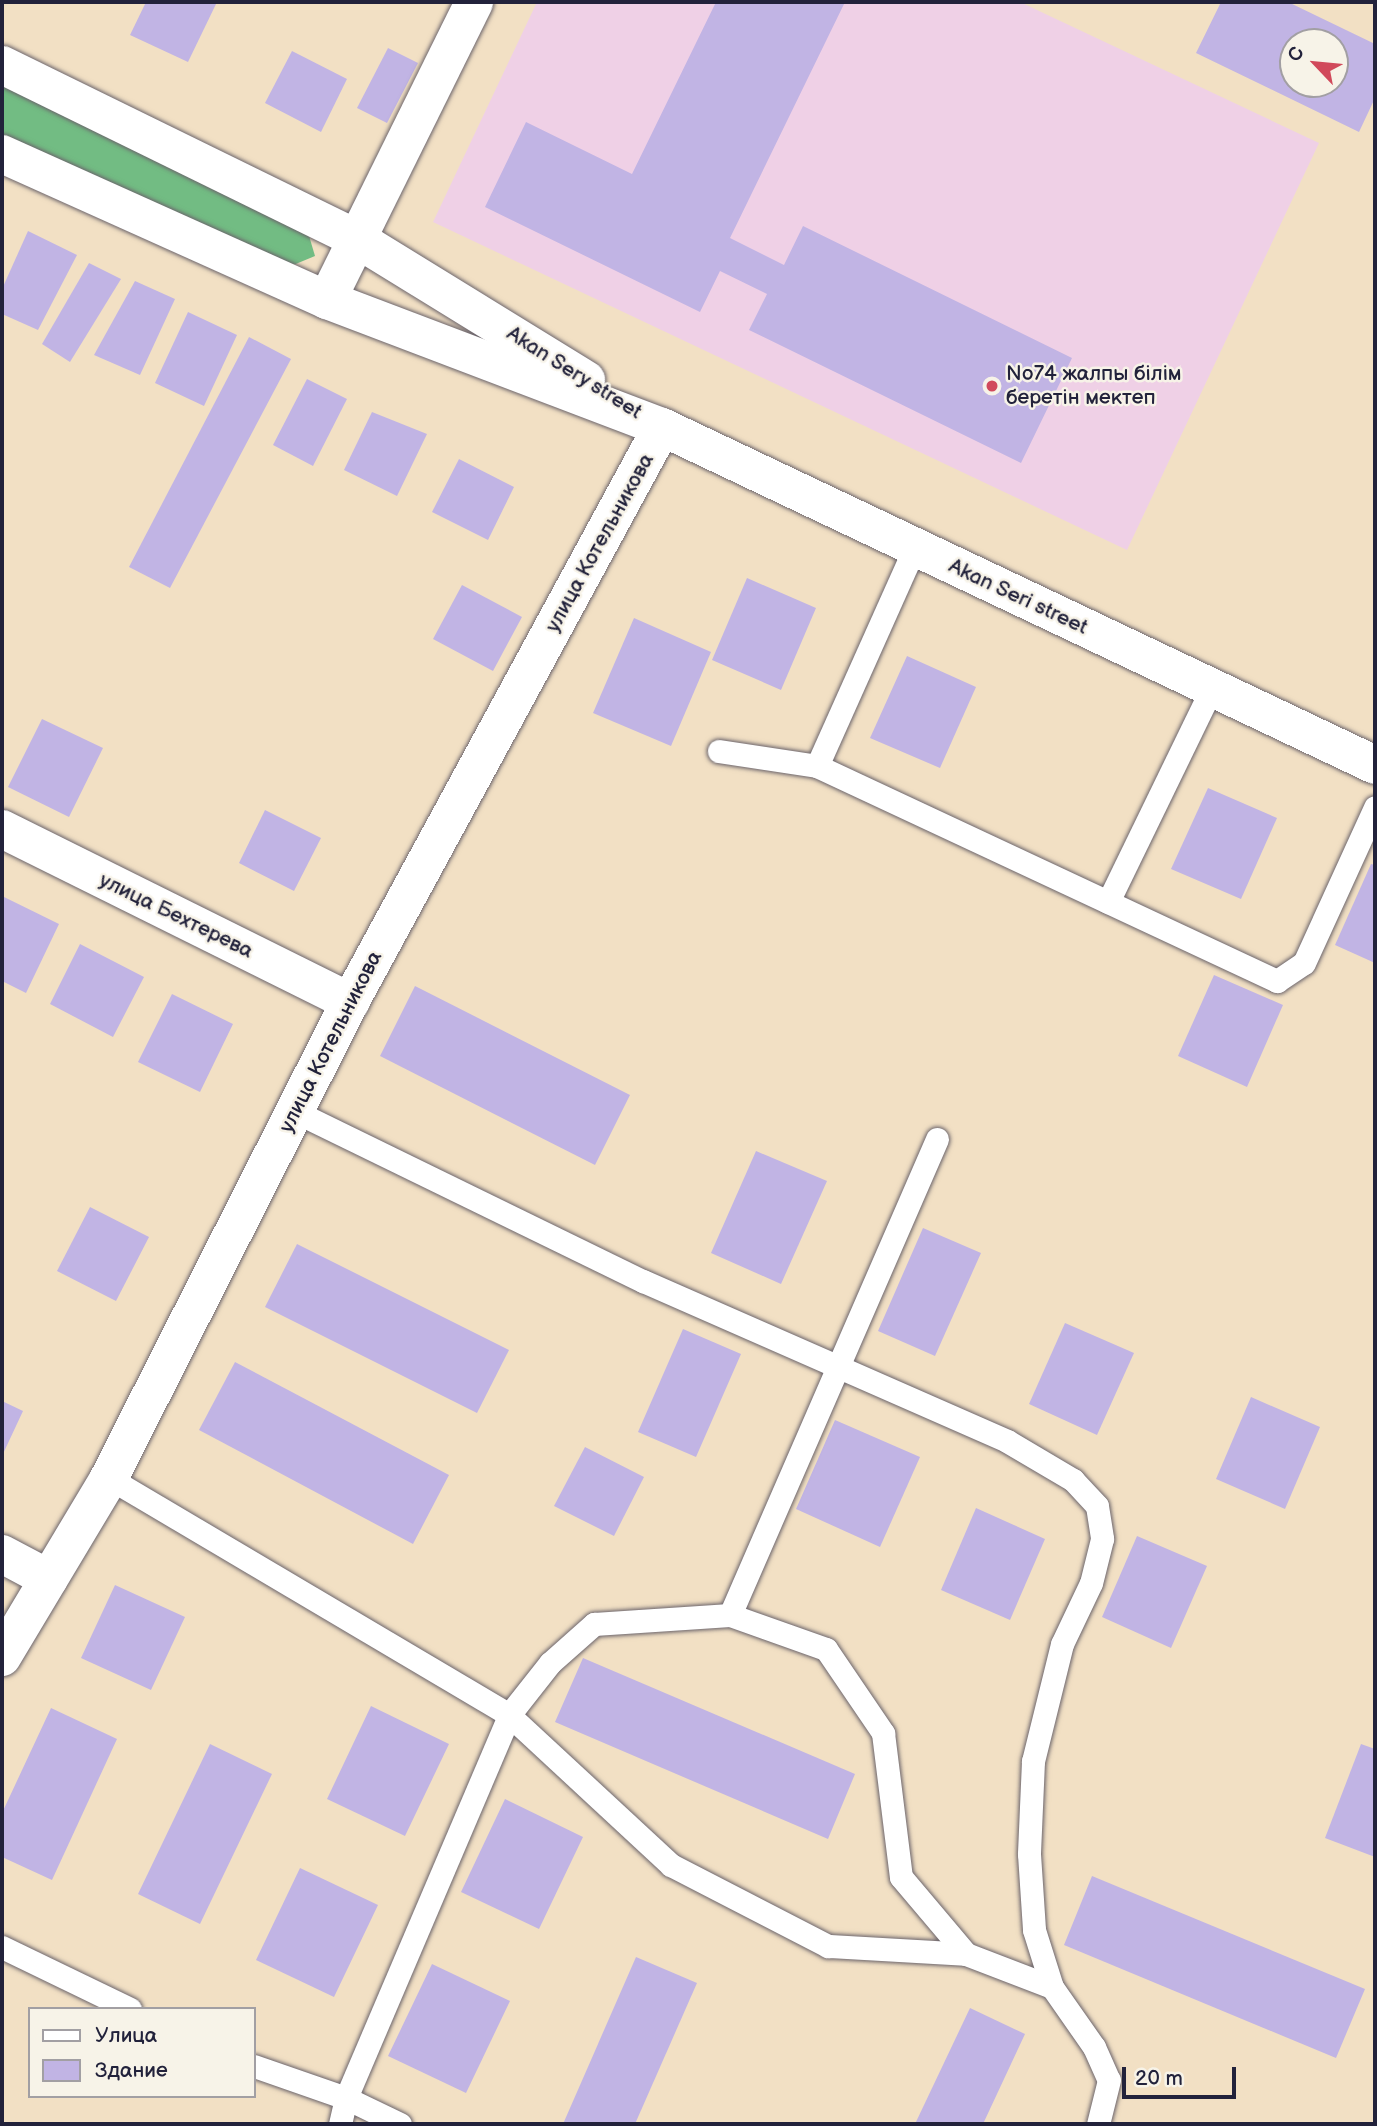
<!DOCTYPE html>
<meta charset="utf-8">
<style>
body{margin:0}
#map{position:relative;width:1377px;height:2126px;overflow:hidden;background:#f2e0c4;font-family:"Balsamiq Sans",sans-serif}
div>[style]{position:absolute}
[style*='--x']{left:calc(var(--x)*1px);top:calc(var(--y)*1px);width:calc(var(--w)*1px);rotate:calc(var(--a)*1deg)}
.built>*{inset:0;background:#efd0e6}
.forest>*{inset:0;background:#72bc83}
.building>*{inset:0;background:#c1b4e4}
.roads{filter:drop-shadow(0 0 2px #6b646b) drop-shadow(0 0 2px #6b646b)}
.lane>*{height:23px;margin:-11.5px;padding:0 11.5px;transform-origin:11.5px;border-radius:11.5px;background:#fff}
.street>*{height:38px;margin:-19px;padding:0 19px;transform-origin:19px;border-radius:19px;background:#fff}
.secondary>*{height:38px;margin:-19px;padding:0 19px;transform-origin:19px;border-radius:19px;background:#fff}
.dots>*{width:19px;height:19px;translate:-50% -50%;box-sizing:border-box;border:4px solid #f7f3e8;border-radius:50%}
span{translate:-50% -50%;white-space:nowrap;text-align:center;line-height:1.15;-webkit-text-stroke:5px #f7f3e8;paint-order:stroke}
.street-label{font-size:21px;color:#22223b}
.poi-label{font-size:21px;color:#22223b}
.left{translate:0 -50%;text-align:left}
.frame{position:absolute;inset:0;border:4px solid #22223b;pointer-events:none}
.legend{position:absolute;left:28px;top:2007px;width:228px;height:91px;box-sizing:border-box;background:#f7f3e8;border:2px solid #a29fa3;margin:0;padding:9px 12px;list-style:none;font-size:21px;color:#22223b}
.legend li{display:flex;align-items:center;gap:14px;height:35px}
.legend b{width:35px;border:2px solid #a29fa3}
.north{position:absolute;left:1279px;top:28px;width:70px;height:70px;box-sizing:border-box;background:#f7f3e8;border:2px solid #a29fa3;border-radius:50%;rotate:296deg;font-size:19px;font-weight:700;line-height:28px;text-align:center;color:#22223b}
.north::after{content:'';display:block;margin:auto;width:24px;height:32px;background:#d1495b;clip-path:polygon(50% 0,100% 100%,50% 72%,0 100%)}
.scale{position:absolute;left:1122px;top:2067px;width:114px;height:32px;box-sizing:border-box;border:4px solid #22223b;border-top:0;padding-left:9px;font-size:21px;line-height:24px;white-space:nowrap;color:#22223b;-webkit-text-stroke:5px #f7f3e8;paint-order:stroke}
</style>
<div id="map">
<div class="built">
<div style="clip-path:polygon(537px 2px,1020px 2px,1319px 143px,1127px 550px,433px 222px)"></div>
</div>
<div class="forest">
<div style="clip-path:polygon(2px 66px,302px 212px,315px 256px,269px 275px,2px 151px)"></div>
</div>
<div class="building">
<div style="clip-path:polygon(146px 2px,217px 2px,188px 62px,130px 35px)"></div>
<div style="clip-path:polygon(716px 2px,845px 2px,730px 238px,784px 265px,803px 226px,1072px 358px,1021px 463px,749px 330px,767px 294px,720px 271px,700px 312px,485px 207px,526px 122px,632px 174px)"></div>
<div style="clip-path:polygon(evenodd,1221px 2px,1288px 2px,1375px 44px,1375px 98px,1359px 132px,1196px 53px,1221px 2px,1293px 42px,1335px 42px,1335px 84px,1293px 84px,1293px 42px)"></div>
<div style="clip-path:polygon(388px 48px,418px 63px,387px 123px,357px 108px)"></div>
<div style="clip-path:polygon(292px 51px,347px 79px,321px 132px,265px 103px)"></div>
<div style="clip-path:polygon(28px 231px,77px 255px,38px 330px,2px 314px,2px 289px)"></div>
<div style="clip-path:polygon(89px 263px,121px 279px,70px 362px,42px 344px)"></div>
<div style="clip-path:polygon(135px 281px,175px 299px,140px 375px,94px 355px)"></div>
<div style="clip-path:polygon(188px 312px,237px 335px,204px 406px,155px 383px)"></div>
<div style="clip-path:polygon(249px 337px,291px 359px,170px 588px,129px 567px)"></div>
<div style="clip-path:polygon(307px 379px,347px 399px,313px 466px,273px 445px)"></div>
<div style="clip-path:polygon(372px 412px,427px 434px,397px 496px,344px 470px)"></div>
<div style="clip-path:polygon(459px 459px,514px 487px,488px 540px,432px 512px)"></div>
<div style="clip-path:polygon(747px 578px,816px 608px,781px 690px,712px 660px)"></div>
<div style="clip-path:polygon(462px 585px,522px 617px,493px 671px,433px 639px)"></div>
<div style="clip-path:polygon(634px 618px,711px 652px,671px 746px,593px 713px)"></div>
<div style="clip-path:polygon(907px 656px,976px 687px,940px 768px,870px 738px)"></div>
<div style="clip-path:polygon(42px 719px,103px 748px,69px 817px,8px 787px)"></div>
<div style="clip-path:polygon(1208px 788px,1277px 818px,1241px 899px,1171px 869px)"></div>
<div style="clip-path:polygon(265px 810px,321px 838px,294px 891px,239px 863px)"></div>
<div style="clip-path:polygon(1371px 864px,1375px 865px,1375px 963px,1335px 945px)"></div>
<div style="clip-path:polygon(2px 896px,59px 924px,26px 993px,2px 981px)"></div>
<div style="clip-path:polygon(80px 944px,144px 977px,113px 1037px,50px 1004px)"></div>
<div style="clip-path:polygon(1214px 975px,1283px 1005px,1247px 1087px,1178px 1056px)"></div>
<div style="clip-path:polygon(415px 986px,630px 1095px,595px 1165px,380px 1056px)"></div>
<div style="clip-path:polygon(172px 994px,233px 1024px,200px 1092px,138px 1062px)"></div>
<div style="clip-path:polygon(756px 1151px,827px 1181px,781px 1284px,711px 1253px)"></div>
<div style="clip-path:polygon(90px 1207px,149px 1237px,116px 1301px,57px 1271px)"></div>
<div style="clip-path:polygon(923px 1228px,981px 1253px,935px 1356px,878px 1331px)"></div>
<div style="clip-path:polygon(297px 1244px,509px 1350px,477px 1413px,265px 1307px)"></div>
<div style="clip-path:polygon(1065px 1323px,1134px 1353px,1097px 1435px,1029px 1404px)"></div>
<div style="clip-path:polygon(683px 1329px,741px 1354px,696px 1457px,638px 1432px)"></div>
<div style="clip-path:polygon(235px 1362px,449px 1475px,413px 1544px,199px 1430px)"></div>
<div style="clip-path:polygon(1251px 1397px,1320px 1427px,1285px 1509px,1216px 1479px)"></div>
<div style="clip-path:polygon(2px 1401px,23px 1411px,2px 1456px)"></div>
<div style="clip-path:polygon(835px 1420px,920px 1457px,880px 1547px,796px 1509px)"></div>
<div style="clip-path:polygon(585px 1447px,644px 1477px,614px 1536px,554px 1506px)"></div>
<div style="clip-path:polygon(976px 1508px,1045px 1539px,1010px 1620px,941px 1590px)"></div>
<div style="clip-path:polygon(1137px 1536px,1207px 1566px,1171px 1648px,1102px 1617px)"></div>
<div style="clip-path:polygon(115px 1585px,185px 1617px,151px 1690px,81px 1658px)"></div>
<div style="clip-path:polygon(583px 1658px,855px 1774px,828px 1839px,555px 1722px)"></div>
<div style="clip-path:polygon(371px 1706px,449px 1744px,405px 1836px,327px 1799px)"></div>
<div style="clip-path:polygon(51px 1708px,117px 1739px,52px 1880px,2px 1857px,2px 1813px)"></div>
<div style="clip-path:polygon(210px 1744px,272px 1774px,200px 1924px,138px 1894px)"></div>
<div style="clip-path:polygon(1361px 1744px,1375px 1749px,1375px 1857px,1325px 1838px)"></div>
<div style="clip-path:polygon(505px 1799px,583px 1837px,539px 1929px,461px 1892px)"></div>
<div style="clip-path:polygon(300px 1868px,378px 1905px,334px 1997px,256px 1960px)"></div>
<div style="clip-path:polygon(1092px 1876px,1365px 1989px,1336px 2058px,1064px 1945px)"></div>
<div style="clip-path:polygon(636px 1957px,697px 1983px,635px 2124px,563px 2124px)"></div>
<div style="clip-path:polygon(432px 1964px,510px 2001px,466px 2093px,388px 2056px)"></div>
<div style="clip-path:polygon(970px 2008px,1025px 2034px,983px 2124px,915px 2124px)"></div>
</div>
<div class="roads">
<div class="lane">
<div style="--x:719;--y:751;--w:99;--a:8.7"></div>
<div style="--x:817;--y:766;--w:508;--a:25.05"></div>
<div style="--x:1277;--y:981;--w:32;--a:-34"></div>
<div style="--x:1304;--y:963;--w:171;--a:-65.5"></div>
<div style="--x:817;--y:766;--w:240;--a:-65.9"></div>
<div style="--x:1108;--y:902;--w:238;--a:-64.1"></div>
<div style="--x:296;--y:1112;--w:386;--a:26"></div>
<div style="--x:643;--y:1281;--w:398;--a:23.7"></div>
<div style="--x:1007;--y:1441;--w:77;--a:30.6"></div>
<div style="--x:1073;--y:1480;--w:35;--a:47"></div>
<div style="--x:1097;--y:1506;--w:33;--a:81"></div>
<div style="--x:1102;--y:1539;--w:45;--a:104"></div>
<div style="--x:1091;--y:1583;--w:68;--a:115.4"></div>
<div style="--x:1062;--y:1644;--w:121;--a:103.9"></div>
<div style="--x:1033;--y:1761;--w:93;--a:92.5"></div>
<div style="--x:1029;--y:1854;--w:76;--a:86.2"></div>
<div style="--x:1034;--y:1930;--w:60;--a:72.5"></div>
<div style="--x:1052;--y:1987;--w:73;--a:55"></div>
<div style="--x:1094;--y:2047;--w:36;--a:66"></div>
<div style="--x:1109;--y:2080;--w:45;--a:104"></div>
<div style="--x:109;--y:1478;--w:465;--a:30.6"></div>
<div style="--x:509;--y:1715;--w:221;--a:42.8"></div>
<div style="--x:671;--y:1865;--w:177;--a:27.3"></div>
<div style="--x:828;--y:1946;--w:138;--a:3.3"></div>
<div style="--x:730;--y:1615;--w:519;--a:-66.5"></div>
<div style="--x:2;--y:1947;--w:142;--a:25.8"></div>
<div style="--x:254;--y:2066;--w:97;--a:19.2"></div>
<div style="--x:346;--y:2098;--w:60;--a:25.7"></div>
<div style="--x:340;--y:2124;--w:27;--a:-77"></div>
<div style="--x:346;--y:2098;--w:416;--a:-66.9"></div>
<div style="--x:509;--y:1715;--w:66;--a:-51.7"></div>
<div style="--x:550;--y:1663;--w:59;--a:-41.6"></div>
<div style="--x:594;--y:1624;--w:136;--a:-3.8"></div>
<div style="--x:730;--y:1615;--w:102;--a:19.5"></div>
<div style="--x:826;--y:1649;--w:102;--a:55.8"></div>
<div style="--x:883;--y:1733;--w:145;--a:82.9"></div>
<div style="--x:901;--y:1877;--w:101;--a:49.8"></div>
<div style="--x:966;--y:1954;--w:92;--a:21"></div>
</div>
<div class="street">
<div style="--x:327;--y:300;--w:332;--a:-63.7"></div>
<div style="--x:2;--y:829;--w:389;--a:26.4"></div>
<div style="--x:2;--y:1554;--w:53;--a:28"></div>
<div style="--x:2;--y:1657;--w:209;--a:-59.1"></div>
<div style="--x:109;--y:1478;--w:534;--a:-63.15"></div>
<div style="--x:350;--y:1002;--w:654;--a:-61.52"></div>
</div>
<div class="secondary">
<div style="--x:2;--y:65;--w:395;--a:26.1"></div>
<div style="--x:357;--y:239;--w:269;--a:31.6"></div>
<div style="--x:2;--y:154;--w:356;--a:24.2"></div>
<div style="--x:327;--y:300;--w:358;--a:20.8"></div>
<div style="--x:662;--y:427;--w:789;--a:25.36"></div>
</div>
</div>
<div class="dots">
<div style="left:992px;top:386px;background:#d1495b"></div>
</div>
<div class="street-label">
<span style="left:574px;top:373px;rotate:32deg">Akan Sery street</span>
<span style="left:600px;top:543px;rotate:-61deg">улица Котельникова</span>
<span style="left:1018px;top:597px;rotate:25deg">Akan Seri street</span>
<span style="left:176px;top:916px;rotate:26deg">улица Бехтерева</span>
<span style="left:331px;top:1042px;rotate:-63deg">улица Котельникова</span>
</div>
<div class="poi-label">
<span class="left" style="left:1006px;top:386px">No74 жалпы білім<br>беретін мектеп</span>
</div>
<div class="frame"></div>
<ul class="legend">
<li><b style="height:9px;background:#fff"></b>Улица</li>
<li><b style="height:19px;background:#c1b4e4"></b>Здание</li>
</ul>
<div class="north">С</div>
<div class="scale">20 m</div>
</div>
